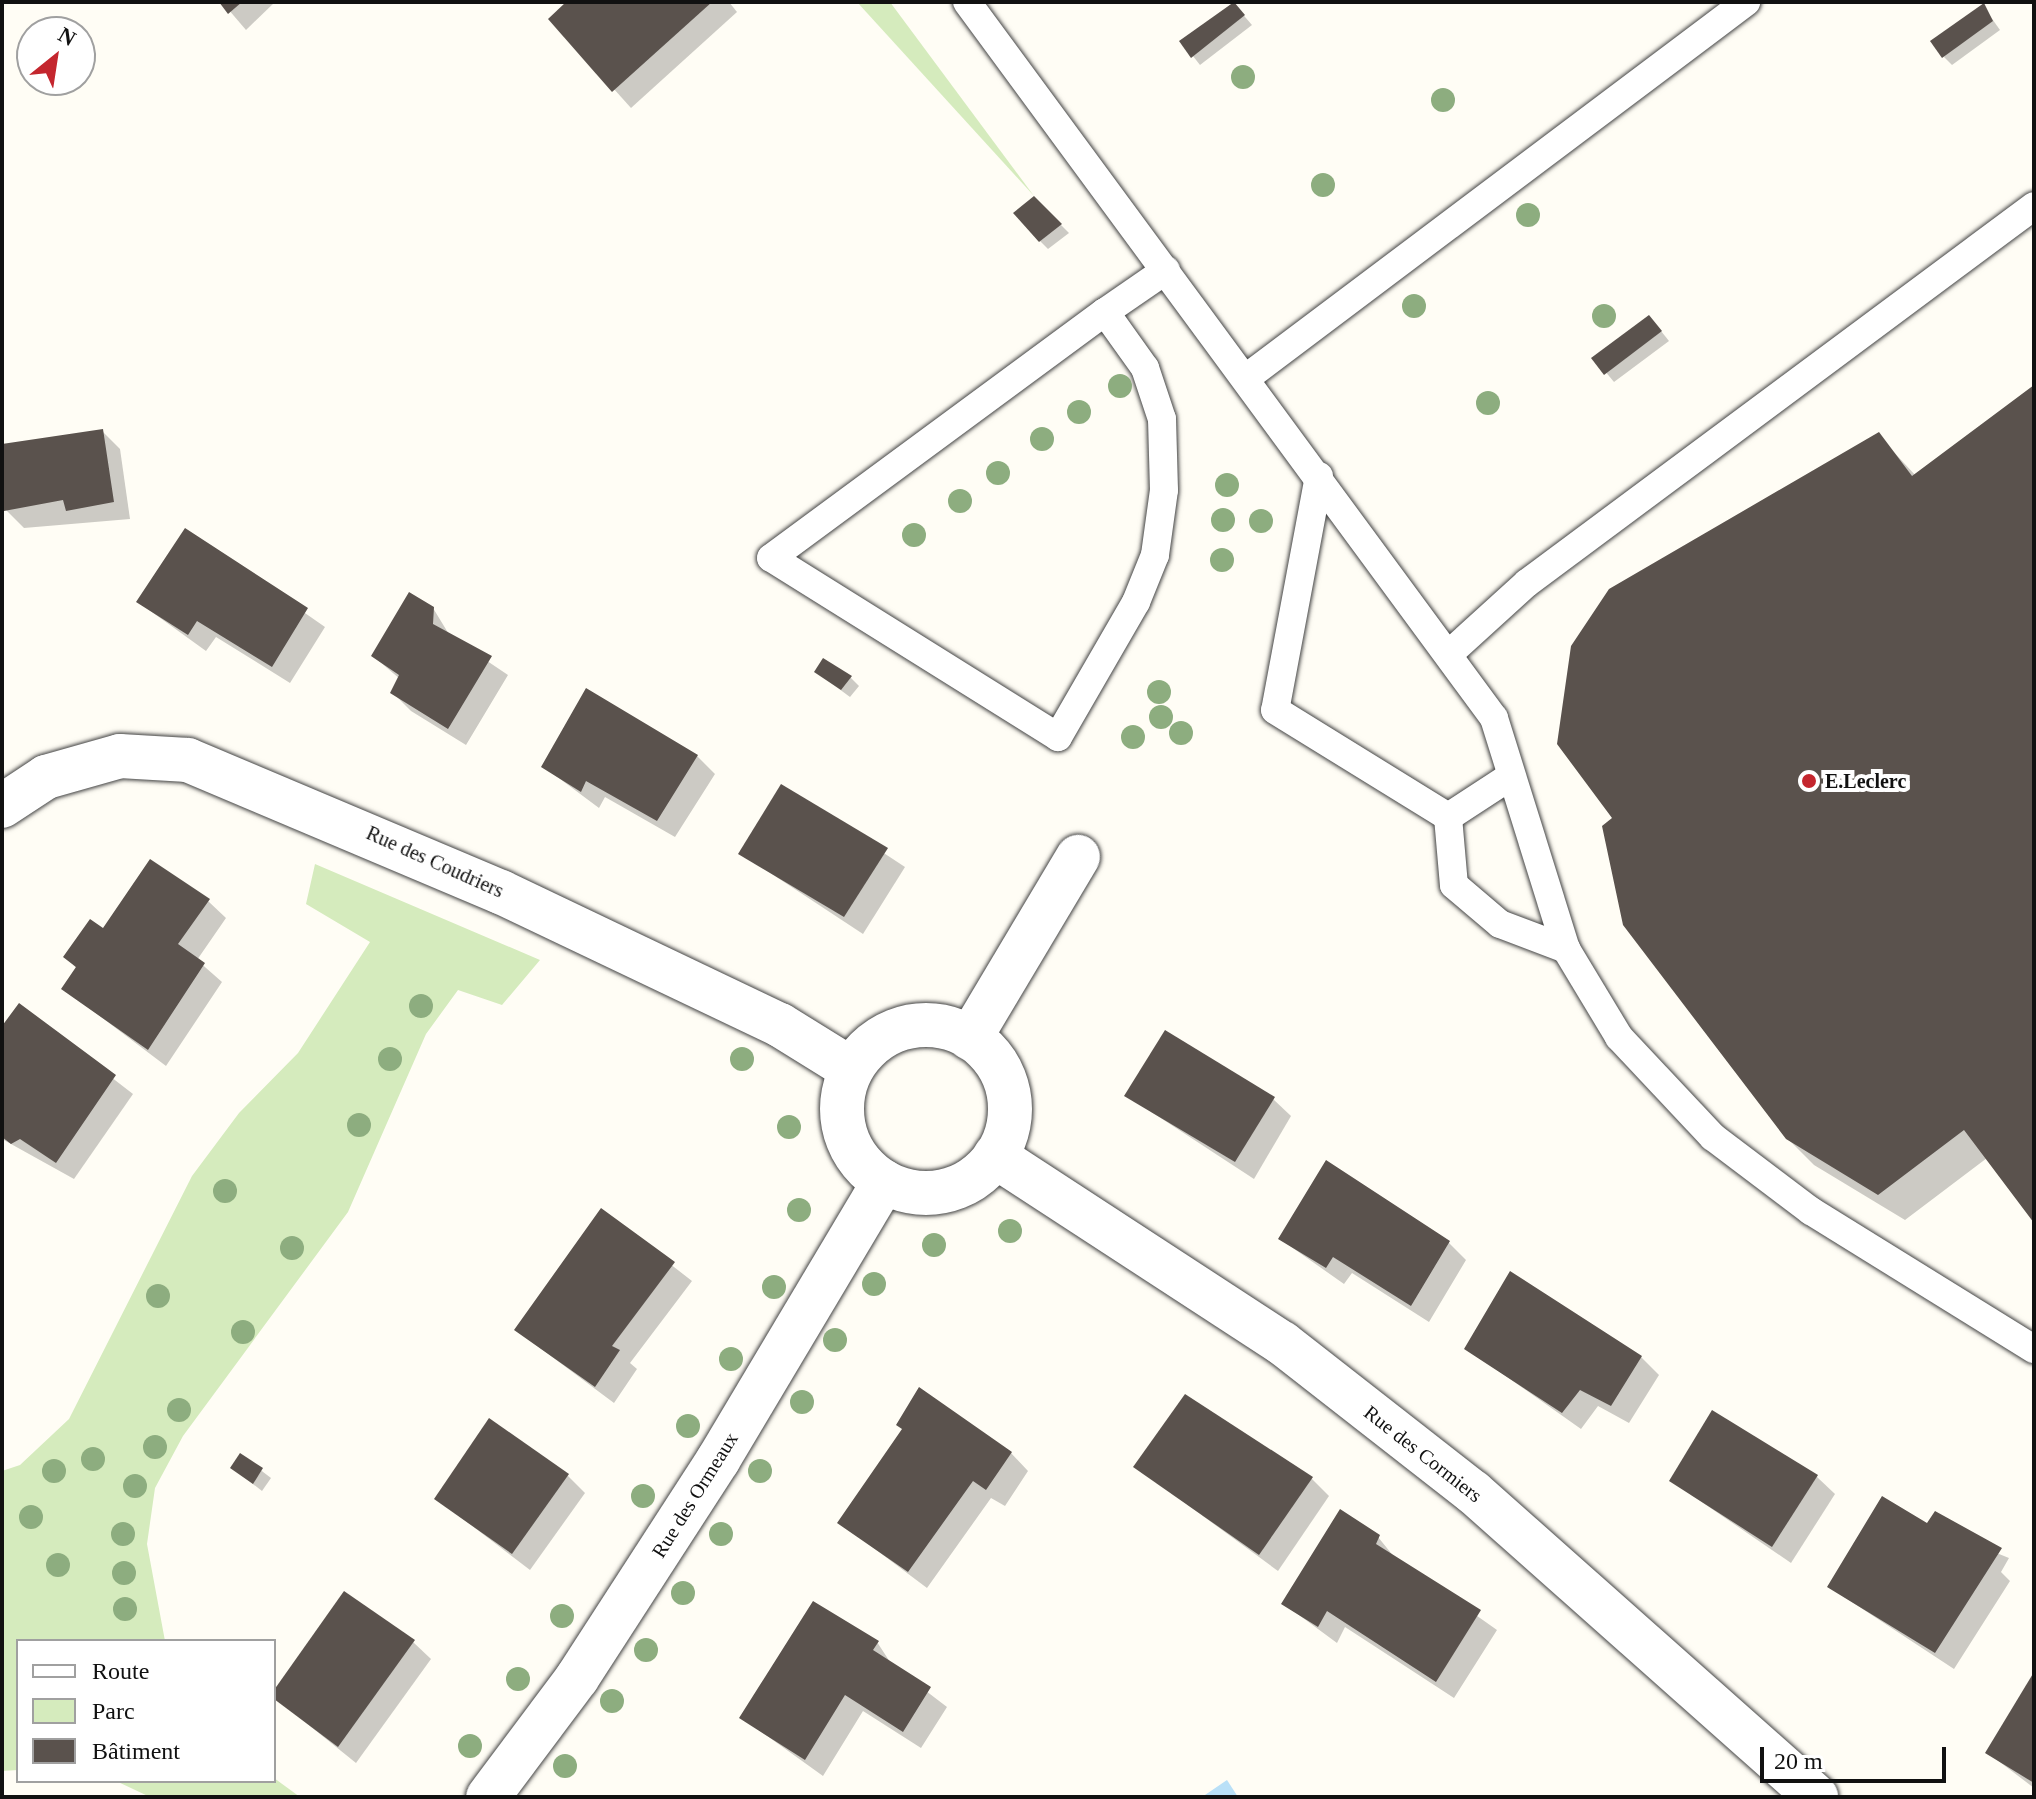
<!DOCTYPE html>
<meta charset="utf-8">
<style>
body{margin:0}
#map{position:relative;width:2036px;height:1799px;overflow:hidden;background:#fffdf5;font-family:Georgia,serif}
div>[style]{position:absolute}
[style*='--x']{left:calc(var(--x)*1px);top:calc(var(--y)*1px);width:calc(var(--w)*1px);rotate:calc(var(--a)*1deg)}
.green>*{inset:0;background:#d5ebbd}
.water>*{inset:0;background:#b9e0f7}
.shadow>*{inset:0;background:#0003}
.building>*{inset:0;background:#5a524d}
.roads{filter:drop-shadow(0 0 2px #444) drop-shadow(0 0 2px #444)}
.lane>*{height:28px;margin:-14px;padding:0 14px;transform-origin:14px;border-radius:14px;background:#fff}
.street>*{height:44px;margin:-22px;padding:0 22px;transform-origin:22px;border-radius:22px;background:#fff}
.street>.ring{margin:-22px;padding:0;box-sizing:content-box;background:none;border:44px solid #fff;border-radius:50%}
.trees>*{width:24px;height:24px;margin:-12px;border-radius:50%;background:#8dad7f}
.dots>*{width:22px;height:22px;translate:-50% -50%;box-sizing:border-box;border:4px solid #fff;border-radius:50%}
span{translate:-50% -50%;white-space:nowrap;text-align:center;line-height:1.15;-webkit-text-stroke:8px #fff;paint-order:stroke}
.poi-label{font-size:20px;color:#111;font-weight:700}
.left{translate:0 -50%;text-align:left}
.street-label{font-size:20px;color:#111}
.frame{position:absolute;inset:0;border:4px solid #111;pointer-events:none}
.legend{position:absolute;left:16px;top:1639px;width:260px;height:144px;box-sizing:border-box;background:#fff;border:2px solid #a0a0a0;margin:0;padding:10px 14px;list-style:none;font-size:24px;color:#111}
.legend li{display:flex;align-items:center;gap:16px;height:40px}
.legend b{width:40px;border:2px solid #a0a0a0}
.north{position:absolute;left:16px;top:16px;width:80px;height:80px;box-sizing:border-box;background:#fff;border:2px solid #a0a0a0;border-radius:50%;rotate:30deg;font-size:22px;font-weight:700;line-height:32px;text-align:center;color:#111}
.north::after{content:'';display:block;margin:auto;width:28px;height:36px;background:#c4262e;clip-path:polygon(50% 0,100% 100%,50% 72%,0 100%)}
.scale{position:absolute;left:1760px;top:1747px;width:186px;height:36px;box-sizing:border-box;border:4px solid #111;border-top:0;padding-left:10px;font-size:24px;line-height:28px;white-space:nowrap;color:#111;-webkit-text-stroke:6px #fff;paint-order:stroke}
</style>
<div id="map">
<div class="green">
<div style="clip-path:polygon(857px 2px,890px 2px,1034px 196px)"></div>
<div style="clip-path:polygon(315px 864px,540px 960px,502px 1005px,458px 990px,426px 1034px,348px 1212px,183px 1436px,155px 1488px,147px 1544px,165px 1641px,18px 1641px,18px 1770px,2px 1771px,2px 1471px,20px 1465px,69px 1419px,192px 1176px,239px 1113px,298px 1053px,370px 942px,306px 904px)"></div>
<div style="clip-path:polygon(274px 1778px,300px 1797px,150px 1797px,116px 1781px)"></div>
</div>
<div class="water">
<div style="clip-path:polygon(1227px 1780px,1238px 1797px,1202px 1797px)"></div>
</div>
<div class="shadow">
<div style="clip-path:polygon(222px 2px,275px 2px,246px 30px)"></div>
<div style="clip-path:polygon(569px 2px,729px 2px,737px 12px,631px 108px,551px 19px)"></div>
<div style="clip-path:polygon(1233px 3px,1252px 25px,1200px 65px,1182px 42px)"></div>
<div style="clip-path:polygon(1983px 6px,2000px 30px,1952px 65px,1944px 57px)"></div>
<div style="clip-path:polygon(1034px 198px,1069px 233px,1048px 249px,1040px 241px)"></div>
<div style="clip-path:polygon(1657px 326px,1669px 341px,1614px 382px,1594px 358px)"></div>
<div style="clip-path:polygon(2034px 388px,2034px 1220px,1987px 1158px,1905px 1220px,1814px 1165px,1787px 1138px,1615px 818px,1573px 646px,1610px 591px,1878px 435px,1916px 476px)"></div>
<div style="clip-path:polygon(102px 431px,120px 449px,130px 519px,24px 528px,6px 510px,2px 446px)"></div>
<div style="clip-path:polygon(186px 530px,325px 627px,290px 683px,216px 637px,206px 651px,138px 602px)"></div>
<div style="clip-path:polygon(433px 608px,450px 636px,508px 675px,466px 745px,411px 711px,393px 693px,400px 679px,373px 656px)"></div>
<div style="clip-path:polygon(816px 672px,850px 677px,859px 686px,850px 697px)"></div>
<div style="clip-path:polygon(697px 756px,715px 774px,675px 837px,605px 797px,599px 808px,544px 767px)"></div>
<div style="clip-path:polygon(782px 786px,905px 867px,863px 934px,740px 853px)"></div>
<div style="clip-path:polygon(208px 901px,226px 918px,197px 960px,222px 982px,166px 1066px,64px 989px,77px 969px,66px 957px,104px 931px)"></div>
<div style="clip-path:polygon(19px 1006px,133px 1094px,74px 1179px,2px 1139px,2px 1030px)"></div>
<div style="clip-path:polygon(1127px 1096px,1273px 1099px,1291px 1116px,1254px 1179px)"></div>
<div style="clip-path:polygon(602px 1211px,692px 1281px,630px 1363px,637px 1369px,614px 1403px,516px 1330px)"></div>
<div style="clip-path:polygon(1280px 1239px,1449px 1243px,1466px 1260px,1429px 1322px,1352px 1273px,1344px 1284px)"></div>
<div style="clip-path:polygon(1466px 1348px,1641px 1357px,1659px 1375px,1629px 1423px,1598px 1406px,1581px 1429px)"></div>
<div style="clip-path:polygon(1011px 1453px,1028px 1471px,1005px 1506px,991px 1498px,927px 1588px,839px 1522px)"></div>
<div style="clip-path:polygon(241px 1455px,271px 1478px,262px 1491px,232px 1468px)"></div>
<div style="clip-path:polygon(1136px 1467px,1311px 1478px,1329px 1496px,1278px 1571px)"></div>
<div style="clip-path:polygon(567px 1475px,585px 1493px,530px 1570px,437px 1499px)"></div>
<div style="clip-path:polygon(1817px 1477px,1835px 1494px,1791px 1563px,1671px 1481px)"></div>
<div style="clip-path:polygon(1927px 1525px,2009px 1558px,2001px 1572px,2010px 1581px,1954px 1669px,1829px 1587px)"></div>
<div style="clip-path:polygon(1378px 1537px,1395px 1558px,1497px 1630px,1454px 1698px,1345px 1627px,1337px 1643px,1284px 1604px)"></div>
<div style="clip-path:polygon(413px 1642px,431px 1659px,356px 1763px,274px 1697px)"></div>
<div style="clip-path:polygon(877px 1642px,892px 1665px,947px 1707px,921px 1748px,863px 1711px,823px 1776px,742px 1718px)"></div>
<div style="clip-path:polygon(2034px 1676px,2034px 1788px,1988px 1753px)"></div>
</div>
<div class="building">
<div style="clip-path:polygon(219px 2px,242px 2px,228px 14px)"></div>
<div style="clip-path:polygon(566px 2px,712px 2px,612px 92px,548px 19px)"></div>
<div style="clip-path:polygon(1234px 2px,1245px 15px,1191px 58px,1179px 41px)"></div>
<div style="clip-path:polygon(1984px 3px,1993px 21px,1942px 58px,1930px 41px)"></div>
<div style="clip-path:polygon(1034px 196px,1062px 224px,1039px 242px,1013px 213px)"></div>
<div style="clip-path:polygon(1649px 315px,1662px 331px,1604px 375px,1591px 358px)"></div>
<div style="clip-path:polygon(2034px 385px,2034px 1223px,1964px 1130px,1878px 1195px,1786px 1139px,1623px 925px,1602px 826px,1612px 818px,1557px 744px,1571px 646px,1609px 589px,1879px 432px,1912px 476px)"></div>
<div style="clip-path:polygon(103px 429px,114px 502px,66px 511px,63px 500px,4px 511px,2px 444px)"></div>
<div style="clip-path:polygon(185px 528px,308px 608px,272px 667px,197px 621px,188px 635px,136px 602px)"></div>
<div style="clip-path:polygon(409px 592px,434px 607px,433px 624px,492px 656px,448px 729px,390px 693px,399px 675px,371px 656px)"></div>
<div style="clip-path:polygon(823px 658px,852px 676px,841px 690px,814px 672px)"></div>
<div style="clip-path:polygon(586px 688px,698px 755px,657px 821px,586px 781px,581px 792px,541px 767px)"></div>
<div style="clip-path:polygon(781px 784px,888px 848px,844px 917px,738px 854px)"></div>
<div style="clip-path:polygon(150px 859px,210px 899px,178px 944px,205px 963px,148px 1050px,61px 989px,76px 967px,63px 957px,90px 919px,103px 928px)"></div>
<div style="clip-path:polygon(19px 1003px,116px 1075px,56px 1163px,20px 1139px,11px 1144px,2px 1137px,2px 1026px)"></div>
<div style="clip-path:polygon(1165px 1030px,1275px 1097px,1235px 1162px,1124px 1096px)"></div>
<div style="clip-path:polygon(1326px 1160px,1450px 1241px,1411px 1306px,1333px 1257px,1326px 1268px,1278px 1239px)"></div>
<div style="clip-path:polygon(601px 1208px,675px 1262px,612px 1346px,620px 1350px,595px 1387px,514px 1330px)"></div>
<div style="clip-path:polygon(1510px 1271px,1642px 1356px,1611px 1406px,1580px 1390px,1562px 1413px,1464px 1349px)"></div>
<div style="clip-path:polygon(919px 1387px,1012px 1452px,986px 1490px,973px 1481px,908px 1572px,837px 1523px,902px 1429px,896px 1425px)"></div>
<div style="clip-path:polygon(1185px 1394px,1313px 1477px,1259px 1555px,1133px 1467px)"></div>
<div style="clip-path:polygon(1712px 1410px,1818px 1475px,1772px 1547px,1669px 1481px)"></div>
<div style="clip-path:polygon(489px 1418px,569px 1474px,512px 1554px,434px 1499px)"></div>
<div style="clip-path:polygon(240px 1453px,263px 1468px,253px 1484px,230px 1468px)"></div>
<div style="clip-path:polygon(1882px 1496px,1927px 1523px,1935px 1511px,2002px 1548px,1935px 1653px,1827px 1587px)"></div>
<div style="clip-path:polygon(1340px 1509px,1380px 1535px,1376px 1544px,1481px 1610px,1436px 1682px,1327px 1611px,1318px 1627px,1281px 1604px)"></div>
<div style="clip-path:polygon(344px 1591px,415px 1640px,338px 1747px,274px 1699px,274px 1690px)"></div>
<div style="clip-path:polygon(813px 1601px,879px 1641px,873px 1650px,931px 1687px,903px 1732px,845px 1695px,805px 1760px,739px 1718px)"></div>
<div style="clip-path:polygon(2034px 1672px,2034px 1783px,1985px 1753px)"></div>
</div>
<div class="roads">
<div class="lane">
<div style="--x:967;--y:2;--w:889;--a:53.65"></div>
<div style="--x:1494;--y:718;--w:242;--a:72.7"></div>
<div style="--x:1566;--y:949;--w:103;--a:58.9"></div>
<div style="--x:1619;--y:1037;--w:137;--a:46.8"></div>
<div style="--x:1713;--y:1137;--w:123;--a:37.1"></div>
<div style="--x:1811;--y:1211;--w:262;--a:31.8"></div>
<div style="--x:1105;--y:312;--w:69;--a:54.5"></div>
<div style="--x:1145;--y:368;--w:54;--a:71.6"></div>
<div style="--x:1162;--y:419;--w:71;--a:88.4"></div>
<div style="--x:1164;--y:490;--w:66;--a:97.9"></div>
<div style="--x:1155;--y:555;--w:51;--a:112"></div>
<div style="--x:1136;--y:602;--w:156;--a:120"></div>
<div style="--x:1058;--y:737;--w:338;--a:-148"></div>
<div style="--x:771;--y:558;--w:415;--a:-36.4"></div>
<div style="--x:1105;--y:312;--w:74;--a:-34.5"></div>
<div style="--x:1246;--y:378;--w:626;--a:-36.94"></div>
<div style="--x:1319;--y:476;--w:238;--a:100.6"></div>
<div style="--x:1275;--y:710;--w:203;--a:31.7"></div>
<div style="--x:1450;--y:653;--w:104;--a:-42.3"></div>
<div style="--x:1527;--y:583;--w:632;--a:-36.63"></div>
<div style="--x:1511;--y:776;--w:75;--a:146.9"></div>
<div style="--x:1448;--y:817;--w:68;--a:85"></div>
<div style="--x:1454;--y:885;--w:60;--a:40.3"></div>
<div style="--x:1500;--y:924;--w:71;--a:20.7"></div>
</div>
<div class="street">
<div style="--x:2;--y:806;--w:53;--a:-33.4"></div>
<div style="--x:46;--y:777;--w:77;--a:-15.8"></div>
<div style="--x:120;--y:756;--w:68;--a:3.4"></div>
<div style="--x:188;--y:760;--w:340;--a:22.9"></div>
<div style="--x:501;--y:892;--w:309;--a:25.5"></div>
<div style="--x:780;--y:1025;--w:84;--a:31.8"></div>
<div class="ring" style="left:842px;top:1025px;width:124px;height:124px"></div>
<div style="--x:970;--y:1038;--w:211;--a:-59.2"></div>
<div style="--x:995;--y:1156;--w:343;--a:33.1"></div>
<div style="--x:1282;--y:1343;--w:242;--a:38"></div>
<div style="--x:1473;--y:1492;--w:459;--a:41.6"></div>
<div style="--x:488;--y:1797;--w:149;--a:-53.2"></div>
<div style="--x:577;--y:1678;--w:260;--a:-57.1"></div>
<div style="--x:718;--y:1460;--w:324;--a:-59.2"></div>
</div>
</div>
<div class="trees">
<div style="left:1243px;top:77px"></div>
<div style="left:1443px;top:100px"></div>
<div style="left:1323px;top:185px"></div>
<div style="left:1528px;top:215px"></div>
<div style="left:1414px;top:306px"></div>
<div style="left:1604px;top:316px"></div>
<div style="left:1120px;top:386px"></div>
<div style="left:1488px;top:403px"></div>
<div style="left:1079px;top:412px"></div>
<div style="left:1042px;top:439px"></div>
<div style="left:998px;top:473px"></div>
<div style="left:1227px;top:485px"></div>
<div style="left:960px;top:501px"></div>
<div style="left:1223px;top:520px"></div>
<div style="left:1261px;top:521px"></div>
<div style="left:914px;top:535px"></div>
<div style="left:1222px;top:560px"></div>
<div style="left:1159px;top:692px"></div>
<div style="left:1161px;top:717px"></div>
<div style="left:1181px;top:733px"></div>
<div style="left:1133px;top:737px"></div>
<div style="left:421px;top:1006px"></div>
<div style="left:390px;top:1059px"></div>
<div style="left:742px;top:1059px"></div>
<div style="left:359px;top:1125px"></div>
<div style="left:789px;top:1127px"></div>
<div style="left:225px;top:1191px"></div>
<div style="left:799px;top:1210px"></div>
<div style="left:1010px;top:1231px"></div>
<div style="left:934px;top:1245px"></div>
<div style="left:292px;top:1248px"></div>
<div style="left:874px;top:1284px"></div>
<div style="left:774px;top:1287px"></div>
<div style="left:158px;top:1296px"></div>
<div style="left:243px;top:1332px"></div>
<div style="left:835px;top:1340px"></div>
<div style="left:731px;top:1359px"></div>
<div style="left:802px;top:1402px"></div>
<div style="left:179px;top:1410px"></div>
<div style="left:688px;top:1426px"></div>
<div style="left:155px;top:1447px"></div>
<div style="left:93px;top:1459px"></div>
<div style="left:54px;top:1471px"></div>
<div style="left:760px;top:1471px"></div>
<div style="left:135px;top:1486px"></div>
<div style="left:643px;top:1496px"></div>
<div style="left:31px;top:1517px"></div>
<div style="left:123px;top:1534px"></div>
<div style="left:721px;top:1534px"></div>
<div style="left:58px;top:1565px"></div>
<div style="left:124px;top:1573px"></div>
<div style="left:683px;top:1593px"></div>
<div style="left:125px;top:1609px"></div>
<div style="left:562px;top:1616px"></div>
<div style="left:646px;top:1650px"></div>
<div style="left:518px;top:1679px"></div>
<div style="left:612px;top:1701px"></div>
<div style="left:470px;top:1746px"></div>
<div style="left:565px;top:1766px"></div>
</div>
<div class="dots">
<div style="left:1809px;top:781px;background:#c4262e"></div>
</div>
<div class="poi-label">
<span class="left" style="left:1825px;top:781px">E.Leclerc</span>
</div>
<div class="street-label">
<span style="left:435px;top:862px;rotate:24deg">Rue des Coudriers</span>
<span style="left:1423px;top:1454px;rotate:38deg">Rue des Cormiers</span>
<span style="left:695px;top:1495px;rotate:-58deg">Rue des Ormeaux</span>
</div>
<div class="frame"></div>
<ul class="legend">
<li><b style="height:10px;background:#fff"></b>Route</li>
<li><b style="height:22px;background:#d5ebbd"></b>Parc</li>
<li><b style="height:22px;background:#5a524d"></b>Bâtiment</li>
</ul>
<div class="north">N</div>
<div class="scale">20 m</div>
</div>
